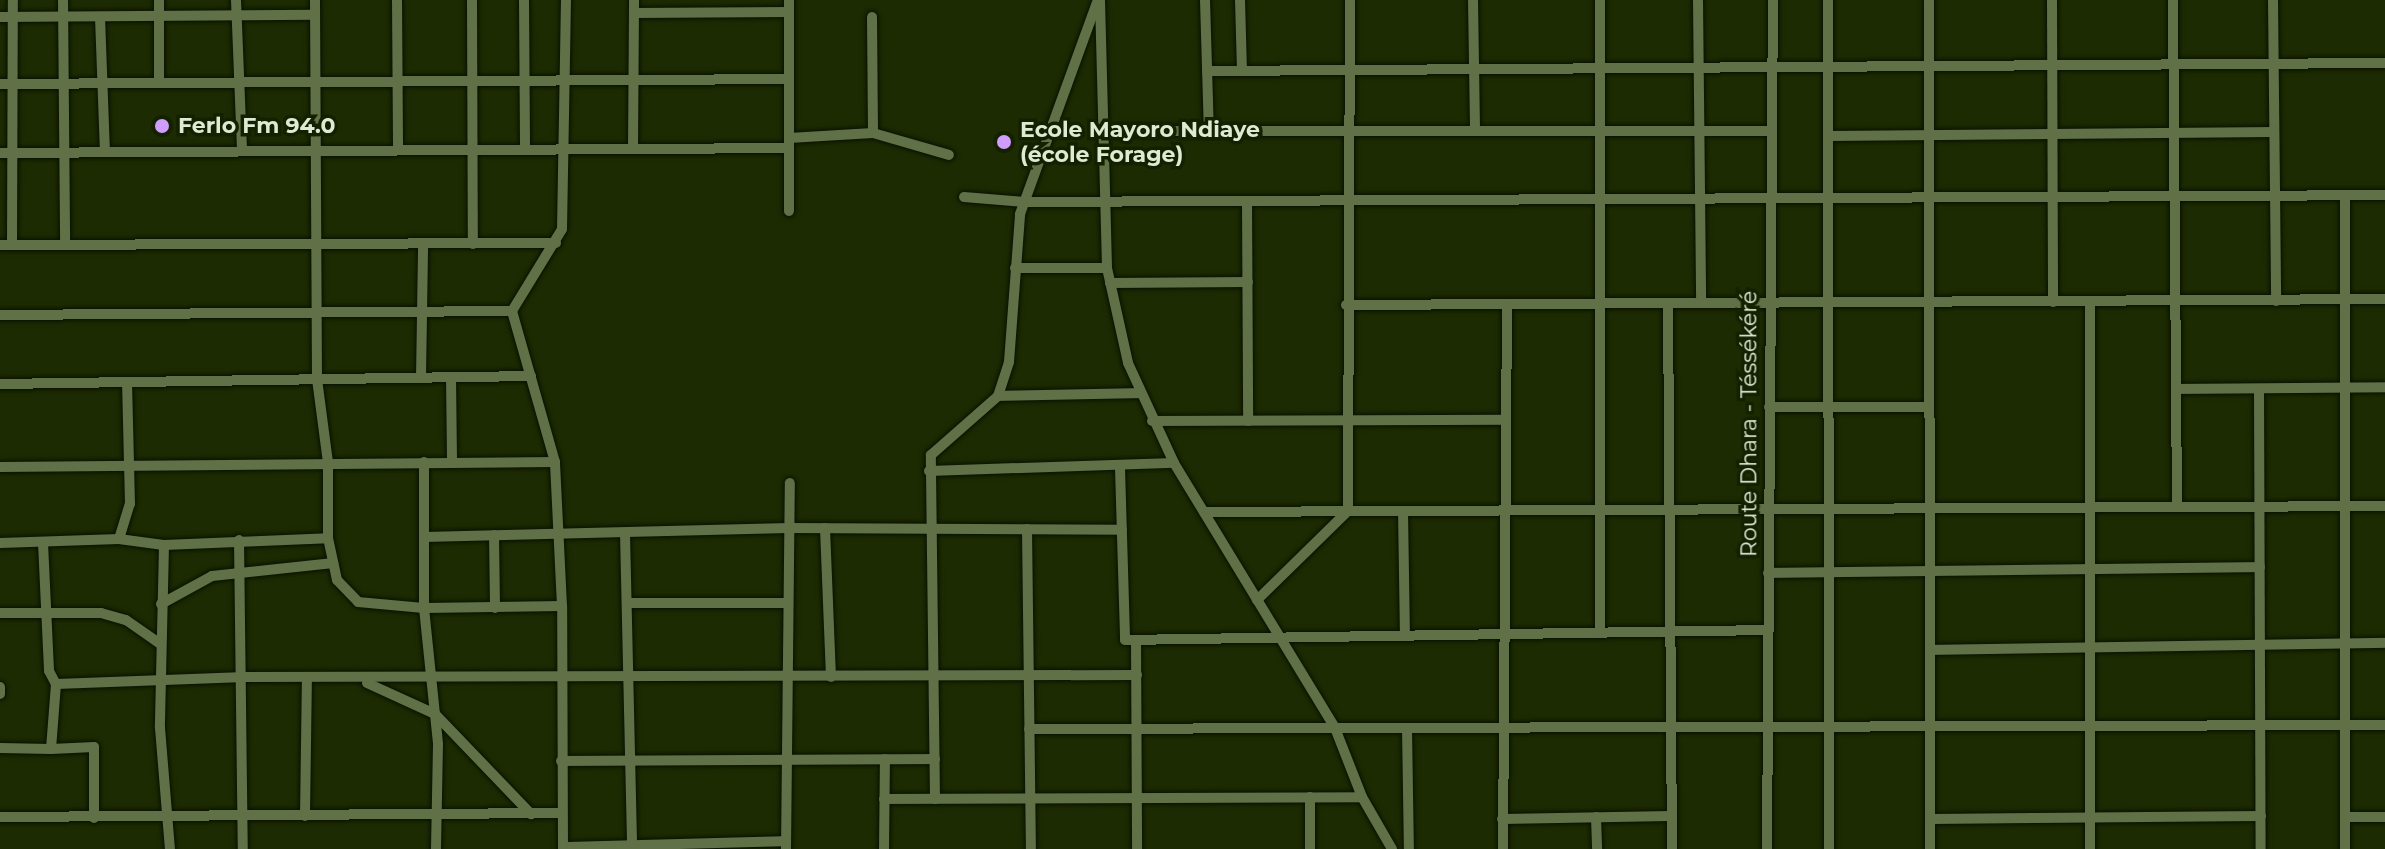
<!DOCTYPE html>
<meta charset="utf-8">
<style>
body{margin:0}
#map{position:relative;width:2385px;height:849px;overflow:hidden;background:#1d2b02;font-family:Montserrat,sans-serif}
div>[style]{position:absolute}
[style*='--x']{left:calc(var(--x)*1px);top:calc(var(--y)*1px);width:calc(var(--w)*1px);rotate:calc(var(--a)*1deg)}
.roads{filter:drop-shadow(0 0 2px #081200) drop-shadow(0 0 2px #081200)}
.minor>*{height:10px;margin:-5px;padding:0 5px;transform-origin:5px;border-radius:5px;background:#607147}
.dots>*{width:22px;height:22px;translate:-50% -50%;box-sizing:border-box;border:4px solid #142100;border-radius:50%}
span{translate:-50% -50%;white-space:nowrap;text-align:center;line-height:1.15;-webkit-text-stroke:7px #142100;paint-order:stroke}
.poi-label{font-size:22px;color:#dfead3;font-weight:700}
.left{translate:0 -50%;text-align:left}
.street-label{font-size:22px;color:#dfead3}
</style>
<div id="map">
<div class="roads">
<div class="minor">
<div style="--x:63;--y:0;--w:245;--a:89.5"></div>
<div style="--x:159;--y:0;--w:83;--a:90"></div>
<div style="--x:236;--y:0;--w:151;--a:87.7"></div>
<div style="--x:315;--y:0;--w:379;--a:89.7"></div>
<div style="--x:317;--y:379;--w:85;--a:82.5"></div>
<div style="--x:328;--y:463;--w:75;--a:90"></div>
<div style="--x:328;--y:538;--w:43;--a:77.9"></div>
<div style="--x:337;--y:580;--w:30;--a:46"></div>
<div style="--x:358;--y:602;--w:66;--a:5.2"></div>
<div style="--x:424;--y:608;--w:138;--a:-0.8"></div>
<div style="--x:397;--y:0;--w:150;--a:89.6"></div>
<div style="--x:472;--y:0;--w:244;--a:89.8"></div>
<div style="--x:524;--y:0;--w:150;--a:89.6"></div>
<div style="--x:1100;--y:0;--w:268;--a:88.5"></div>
<div style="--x:1107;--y:268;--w:97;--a:77.5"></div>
<div style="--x:1128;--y:363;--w:110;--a:65.3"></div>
<div style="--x:1174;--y:463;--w:310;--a:58.7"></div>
<div style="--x:1335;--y:728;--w:74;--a:68.6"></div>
<div style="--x:1362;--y:797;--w:60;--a:60"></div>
<div style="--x:1205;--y:0;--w:131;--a:88.3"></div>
<div style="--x:1240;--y:0;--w:70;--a:88.4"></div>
<div style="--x:1473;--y:0;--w:131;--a:89.1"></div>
<div style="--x:1698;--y:0;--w:303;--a:89.4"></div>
<div style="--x:1828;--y:0;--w:849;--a:89.93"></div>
<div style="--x:1929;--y:0;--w:849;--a:89.93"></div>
<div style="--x:2052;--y:0;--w:302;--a:89.8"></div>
<div style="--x:2173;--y:0;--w:507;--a:89.55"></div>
<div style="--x:2273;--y:0;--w:301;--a:89.4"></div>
<div style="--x:634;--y:13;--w:155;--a:-0.4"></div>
<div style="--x:0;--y:17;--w:315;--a:-0.4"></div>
<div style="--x:100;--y:17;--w:135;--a:87.9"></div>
<div style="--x:872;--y:17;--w:116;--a:89.5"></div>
<div style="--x:1207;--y:71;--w:1178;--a:-0.39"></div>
<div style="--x:0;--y:84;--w:789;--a:-0.36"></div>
<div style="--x:1102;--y:131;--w:668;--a:0"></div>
<div style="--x:1829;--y:136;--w:445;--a:-0.5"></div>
<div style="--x:789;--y:138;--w:84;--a:-3.4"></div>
<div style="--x:873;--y:133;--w:79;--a:16.1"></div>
<div style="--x:633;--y:149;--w:149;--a:-89.6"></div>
<div style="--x:0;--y:153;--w:789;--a:-0.36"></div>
<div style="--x:2345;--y:195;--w:654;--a:90"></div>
<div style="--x:964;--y:197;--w:61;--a:4.7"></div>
<div style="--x:1025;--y:202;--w:1360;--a:-0.29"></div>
<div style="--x:1247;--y:201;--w:220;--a:89.7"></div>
<div style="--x:789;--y:211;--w:211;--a:-90"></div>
<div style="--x:0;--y:245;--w:556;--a:-0.21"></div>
<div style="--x:12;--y:245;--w:245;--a:-89.8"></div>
<div style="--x:1015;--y:268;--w:92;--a:0"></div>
<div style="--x:1110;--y:283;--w:138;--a:-0.4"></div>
<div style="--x:1668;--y:304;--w:545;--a:89.58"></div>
<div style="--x:1346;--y:305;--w:1039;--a:-0.33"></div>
<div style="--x:0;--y:315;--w:512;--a:-0.45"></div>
<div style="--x:451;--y:377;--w:85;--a:89.3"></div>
<div style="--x:421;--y:378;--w:133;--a:-89.1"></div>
<div style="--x:0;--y:384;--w:531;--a:-0.86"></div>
<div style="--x:2176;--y:389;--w:209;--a:-0.5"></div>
<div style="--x:2259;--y:389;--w:460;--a:89.8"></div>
<div style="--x:998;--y:396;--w:141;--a:-1.2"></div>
<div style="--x:1769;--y:407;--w:160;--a:0"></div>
<div style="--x:1152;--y:421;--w:354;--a:-0.2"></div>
<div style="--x:424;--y:462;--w:146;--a:90"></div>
<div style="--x:424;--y:608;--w:137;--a:84.1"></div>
<div style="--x:438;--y:744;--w:105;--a:91.1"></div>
<div style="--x:0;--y:467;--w:555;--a:-0.52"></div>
<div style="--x:1120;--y:468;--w:172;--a:88.3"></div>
<div style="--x:1125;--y:640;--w:643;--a:-0.89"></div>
<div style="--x:929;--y:471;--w:245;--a:-1.9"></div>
<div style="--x:1403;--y:511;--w:124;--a:89.1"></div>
<div style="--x:1204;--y:512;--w:1181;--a:-0.29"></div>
<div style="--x:825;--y:528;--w:149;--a:87.7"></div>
<div style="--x:1027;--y:529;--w:320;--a:89.3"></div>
<div style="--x:625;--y:533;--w:316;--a:88.7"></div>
<div style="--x:494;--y:535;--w:73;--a:89.2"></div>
<div style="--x:424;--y:537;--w:365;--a:-1.4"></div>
<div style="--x:789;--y:528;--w:333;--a:0.3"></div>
<div style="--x:119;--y:539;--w:37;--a:-73"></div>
<div style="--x:130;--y:504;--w:122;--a:-91.4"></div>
<div style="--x:239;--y:540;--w:309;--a:89.3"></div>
<div style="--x:0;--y:543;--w:119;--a:-1.9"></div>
<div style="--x:119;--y:539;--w:45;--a:7.6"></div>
<div style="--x:164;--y:545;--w:164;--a:-2.4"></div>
<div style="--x:43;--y:543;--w:128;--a:87.3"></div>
<div style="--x:49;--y:671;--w:15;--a:62"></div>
<div style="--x:56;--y:684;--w:189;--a:-2.1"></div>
<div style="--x:245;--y:677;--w:892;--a:-0.13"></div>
<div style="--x:164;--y:545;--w:183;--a:91.3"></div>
<div style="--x:160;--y:728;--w:121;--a:85.3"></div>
<div style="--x:1768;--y:573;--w:492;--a:-0.7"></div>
<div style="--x:1257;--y:600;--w:127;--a:-44.4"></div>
<div style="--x:1348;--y:511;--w:511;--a:-89.78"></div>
<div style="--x:629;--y:603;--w:156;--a:0"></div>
<div style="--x:161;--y:604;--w:58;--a:-28.8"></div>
<div style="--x:212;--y:576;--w:122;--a:-6.1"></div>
<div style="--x:0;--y:613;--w:101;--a:0"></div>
<div style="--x:101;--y:613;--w:26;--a:16"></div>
<div style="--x:126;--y:620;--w:40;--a:34.9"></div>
<div style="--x:1600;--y:633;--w:633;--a:-90"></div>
<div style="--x:1136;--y:640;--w:209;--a:89.7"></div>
<div style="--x:1930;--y:650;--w:455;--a:-0.9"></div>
<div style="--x:367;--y:683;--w:75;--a:24.5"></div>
<div style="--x:435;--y:714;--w:139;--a:46.2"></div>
<div style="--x:0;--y:687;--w:7;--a:90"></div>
<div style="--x:1407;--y:728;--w:121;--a:89.1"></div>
<div style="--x:1029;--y:729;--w:1356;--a:-0.17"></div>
<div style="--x:0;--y:748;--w:51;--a:1.1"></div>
<div style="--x:51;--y:749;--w:65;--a:-85.6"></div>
<div style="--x:51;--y:749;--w:43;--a:-2.7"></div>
<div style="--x:94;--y:747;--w:71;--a:90"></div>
<div style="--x:561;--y:761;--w:374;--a:-0.3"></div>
<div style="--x:1310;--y:797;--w:52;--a:90"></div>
<div style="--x:884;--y:799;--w:478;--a:-0.2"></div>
<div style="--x:935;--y:799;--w:344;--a:-90.7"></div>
<div style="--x:931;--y:455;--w:89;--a:-41.4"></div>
<div style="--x:998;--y:396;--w:36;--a:-72"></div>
<div style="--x:1009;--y:362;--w:148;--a:-85.7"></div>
<div style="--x:1020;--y:214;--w:228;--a:-70"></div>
<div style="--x:305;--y:816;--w:139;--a:-89.2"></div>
<div style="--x:0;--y:817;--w:562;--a:-0.41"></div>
<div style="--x:1596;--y:817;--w:32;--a:88"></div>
<div style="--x:2347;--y:817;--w:38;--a:0"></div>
<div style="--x:1502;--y:819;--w:169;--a:-1"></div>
<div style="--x:1930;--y:819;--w:331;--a:-0.5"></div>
<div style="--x:563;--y:847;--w:223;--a:-1.5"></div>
<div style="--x:563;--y:849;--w:243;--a:-90.2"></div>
<div style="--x:562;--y:606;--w:144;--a:-92.8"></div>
<div style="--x:555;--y:462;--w:157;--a:-105.9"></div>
<div style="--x:512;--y:311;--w:96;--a:-58.6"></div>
<div style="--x:562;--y:229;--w:229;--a:-89"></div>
<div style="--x:786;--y:849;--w:366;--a:-89.4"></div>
<div style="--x:884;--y:849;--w:90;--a:-89.4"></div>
<div style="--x:1503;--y:849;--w:545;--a:-89.58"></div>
<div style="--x:1767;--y:849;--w:849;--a:-89.6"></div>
<div style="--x:2090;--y:849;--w:547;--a:-90"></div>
</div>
</div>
<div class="dots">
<div style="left:162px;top:126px;background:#d09dff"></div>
<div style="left:1004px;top:142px;background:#d09dff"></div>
</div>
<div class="poi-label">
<span class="left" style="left:178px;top:126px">Ferlo Fm 94.0</span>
<span class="left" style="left:1020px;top:142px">Ecole Mayoro Ndiaye<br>(école Forage)</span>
</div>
<div class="street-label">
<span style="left:1749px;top:424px;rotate:-90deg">Route Dhara - Téssékéré</span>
</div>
</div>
